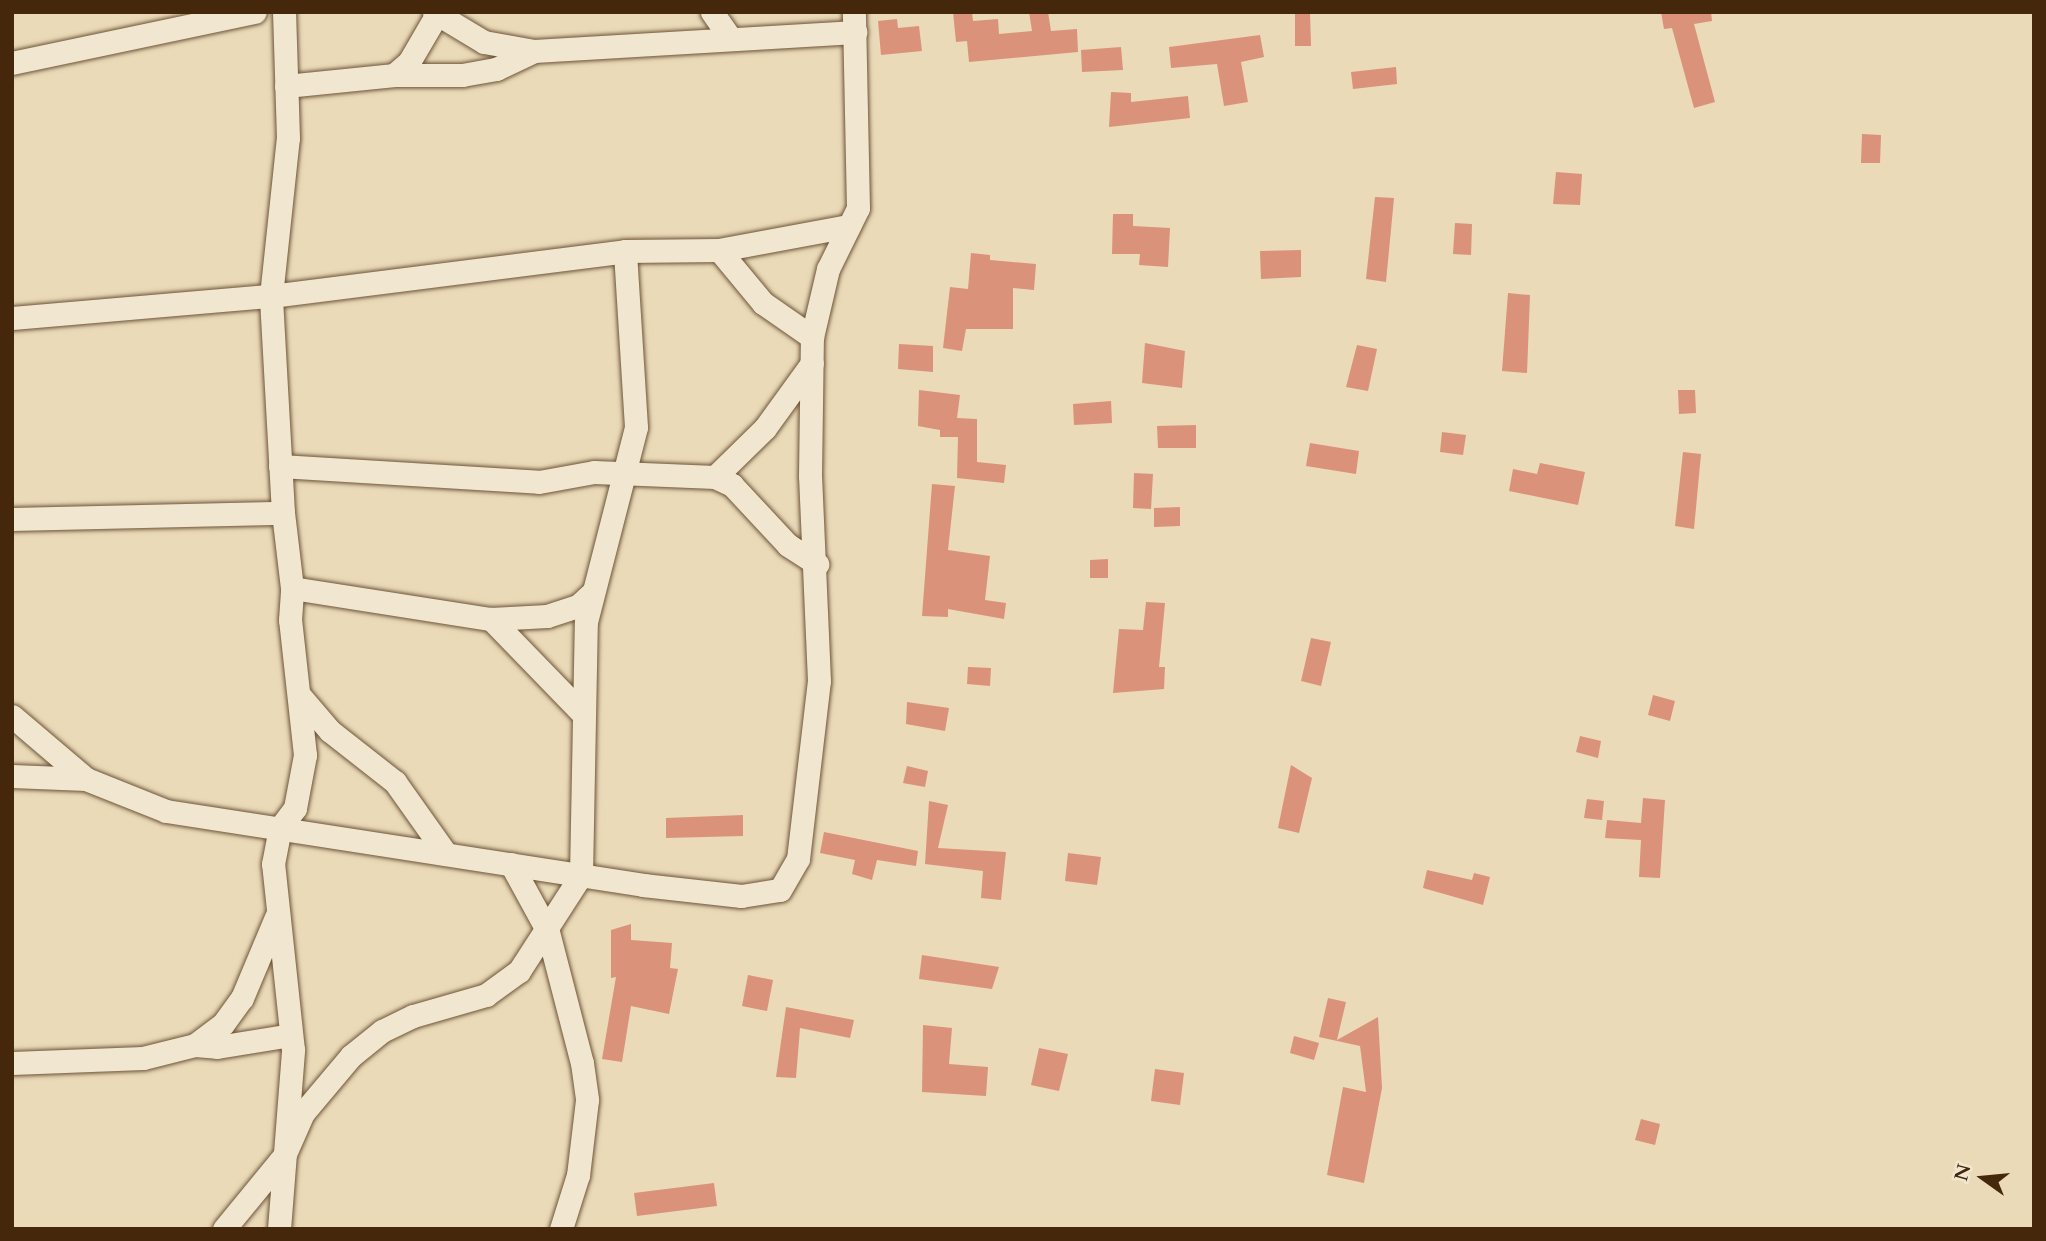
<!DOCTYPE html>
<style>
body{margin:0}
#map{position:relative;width:2046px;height:1241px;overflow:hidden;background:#eadab8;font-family:Cardo,serif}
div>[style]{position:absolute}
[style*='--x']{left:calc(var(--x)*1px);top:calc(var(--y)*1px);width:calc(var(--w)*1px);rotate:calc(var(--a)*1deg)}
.building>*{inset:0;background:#da927b}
.roads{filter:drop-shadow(0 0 2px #6e5437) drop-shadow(0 0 2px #6e5437)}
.minor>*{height:23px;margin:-11.5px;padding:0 11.5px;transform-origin:11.5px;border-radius:11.5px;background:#f1e7d1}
span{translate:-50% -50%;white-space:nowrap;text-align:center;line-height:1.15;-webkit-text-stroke:6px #f1e7d1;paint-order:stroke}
.frame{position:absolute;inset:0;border:14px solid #45280c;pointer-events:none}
.north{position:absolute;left:1948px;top:1143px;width:70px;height:70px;-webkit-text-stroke:5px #f1e7d1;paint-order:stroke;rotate:285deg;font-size:19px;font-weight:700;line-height:28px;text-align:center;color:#45280c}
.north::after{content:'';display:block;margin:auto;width:24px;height:32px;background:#45280c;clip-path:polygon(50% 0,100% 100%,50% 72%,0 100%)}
</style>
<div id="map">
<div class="building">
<div style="clip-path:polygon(953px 12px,972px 12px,973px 21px,998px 19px,999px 34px,1032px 31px,1029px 12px,1048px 12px,1051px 31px,1077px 29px,1078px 52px,969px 62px,967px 41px,956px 42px)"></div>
<div style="clip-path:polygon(1295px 12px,1310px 12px,1311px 46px,1295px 46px)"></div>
<div style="clip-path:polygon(1661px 12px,1711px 12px,1712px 21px,1694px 24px,1715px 102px,1694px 108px,1672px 28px,1664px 29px)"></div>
<div style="clip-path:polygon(897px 19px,898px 28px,919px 26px,922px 51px,881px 55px,878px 21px)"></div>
<div style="clip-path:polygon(1260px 35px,1264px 57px,1241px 62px,1248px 102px,1224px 106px,1217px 64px,1171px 68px,1169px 47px)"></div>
<div style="clip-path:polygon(1121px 47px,1123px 70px,1082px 72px,1081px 50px)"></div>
<div style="clip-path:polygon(1396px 67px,1397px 84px,1353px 89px,1351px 72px)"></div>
<div style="clip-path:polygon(1111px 92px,1131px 93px,1131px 102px,1188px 96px,1190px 118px,1109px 127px)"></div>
<div style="clip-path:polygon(1862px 134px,1881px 135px,1880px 163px,1861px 163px)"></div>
<div style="clip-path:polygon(1556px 172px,1582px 174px,1580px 205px,1553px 204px)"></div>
<div style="clip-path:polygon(1375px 197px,1394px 198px,1386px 282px,1366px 279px)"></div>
<div style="clip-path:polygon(1113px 214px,1133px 214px,1133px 226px,1170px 228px,1168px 267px,1139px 265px,1140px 254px,1112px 254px)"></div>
<div style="clip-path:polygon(1455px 223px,1472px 224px,1471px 255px,1453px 254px)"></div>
<div style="clip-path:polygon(1301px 250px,1301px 277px,1261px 279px,1260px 251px)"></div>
<div style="clip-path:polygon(971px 253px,990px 255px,990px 260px,1036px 264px,1034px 290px,1013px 288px,1013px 329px,966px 329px,962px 351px,943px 348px,950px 287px,968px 289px)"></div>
<div style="clip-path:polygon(1508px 293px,1530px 295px,1527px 373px,1502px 371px)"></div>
<div style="clip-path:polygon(1145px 343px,1185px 351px,1182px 388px,1142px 383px)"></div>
<div style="clip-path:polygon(899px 344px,933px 346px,933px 372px,898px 369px)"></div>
<div style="clip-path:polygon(1357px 345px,1377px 349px,1368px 391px,1346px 387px)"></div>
<div style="clip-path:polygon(919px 390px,960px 395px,957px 418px,977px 419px,977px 462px,1006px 465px,1004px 483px,957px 478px,958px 437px,940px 437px,940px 430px,918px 426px)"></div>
<div style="clip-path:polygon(1678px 390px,1695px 390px,1696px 413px,1679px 414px)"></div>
<div style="clip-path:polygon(1111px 401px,1112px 423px,1074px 425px,1073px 404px)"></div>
<div style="clip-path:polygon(1196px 425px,1196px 448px,1158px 448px,1157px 426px)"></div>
<div style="clip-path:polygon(1442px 432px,1466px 435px,1463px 455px,1440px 452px)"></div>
<div style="clip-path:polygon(1310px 443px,1359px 451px,1356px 474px,1306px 466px)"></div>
<div style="clip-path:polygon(1683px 452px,1701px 454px,1694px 529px,1675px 526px)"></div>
<div style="clip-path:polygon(1540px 463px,1585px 472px,1578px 505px,1509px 491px,1513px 469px,1537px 474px)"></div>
<div style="clip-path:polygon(1134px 473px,1153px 474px,1151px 509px,1133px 508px)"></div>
<div style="clip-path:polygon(932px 484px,955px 486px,948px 550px,990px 556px,985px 600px,1006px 603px,1004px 619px,948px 609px,948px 617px,922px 616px)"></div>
<div style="clip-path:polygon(1180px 507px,1180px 526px,1154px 527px,1154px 508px)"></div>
<div style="clip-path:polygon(1108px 559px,1108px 578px,1090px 578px,1090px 560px)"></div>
<div style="clip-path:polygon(1146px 602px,1165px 603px,1159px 667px,1165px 667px,1164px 689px,1113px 693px,1119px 629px,1143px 630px)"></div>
<div style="clip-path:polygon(1311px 638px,1331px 642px,1321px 686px,1301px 681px)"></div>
<div style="clip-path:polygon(968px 667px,991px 668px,990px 686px,967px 684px)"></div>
<div style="clip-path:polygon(1653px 695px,1675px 701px,1670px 721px,1648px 715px)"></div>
<div style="clip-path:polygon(907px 702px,949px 708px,945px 731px,906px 724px)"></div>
<div style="clip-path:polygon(1580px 736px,1601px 741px,1598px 758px,1576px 752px)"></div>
<div style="clip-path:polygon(1291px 765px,1312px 778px,1299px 833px,1278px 828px)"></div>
<div style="clip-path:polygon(907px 766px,928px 771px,925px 787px,903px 783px)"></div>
<div style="clip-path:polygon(1643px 798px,1665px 800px,1660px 878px,1639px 877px,1641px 840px,1605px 838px,1607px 820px,1641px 823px)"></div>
<div style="clip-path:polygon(1587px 799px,1604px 801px,1602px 820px,1584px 818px)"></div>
<div style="clip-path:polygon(929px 801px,948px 805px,938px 848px,1006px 852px,1001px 900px,981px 898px,983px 871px,925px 864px)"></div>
<div style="clip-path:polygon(743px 815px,743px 836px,666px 838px,666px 818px)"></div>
<div style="clip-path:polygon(824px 832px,918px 851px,916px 866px,877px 860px,872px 880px,852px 874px,855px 860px,820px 853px)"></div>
<div style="clip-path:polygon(1068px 853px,1101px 857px,1097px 885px,1065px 881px)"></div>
<div style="clip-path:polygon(1427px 870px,1472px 880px,1474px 873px,1490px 877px,1483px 905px,1423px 888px)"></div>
<div style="clip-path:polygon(631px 924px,631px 940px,672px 943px,670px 968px,678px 969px,669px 1014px,631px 1006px,622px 1062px,602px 1059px,616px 977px,611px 978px,611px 930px)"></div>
<div style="clip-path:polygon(922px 955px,999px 967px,992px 989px,919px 979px)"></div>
<div style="clip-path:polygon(748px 975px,773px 980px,767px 1011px,742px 1006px)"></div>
<div style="clip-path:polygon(1328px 998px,1346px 1002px,1337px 1040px,1378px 1017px,1382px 1088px,1364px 1183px,1327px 1175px,1343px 1087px,1366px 1092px,1360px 1046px,1319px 1037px)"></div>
<div style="clip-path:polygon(786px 1007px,854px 1020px,850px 1038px,800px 1028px,796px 1078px,776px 1077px)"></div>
<div style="clip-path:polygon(923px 1025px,952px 1028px,949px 1064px,988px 1067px,986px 1096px,922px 1092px)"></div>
<div style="clip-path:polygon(1294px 1036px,1319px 1043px,1314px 1060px,1290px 1053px)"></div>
<div style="clip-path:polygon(1039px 1048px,1068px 1054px,1059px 1091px,1031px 1085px)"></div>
<div style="clip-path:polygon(1155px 1069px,1184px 1073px,1180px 1105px,1151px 1101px)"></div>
<div style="clip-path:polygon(1641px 1119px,1660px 1124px,1655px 1145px,1635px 1140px)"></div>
<div style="clip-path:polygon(714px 1183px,717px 1206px,637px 1216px,634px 1193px)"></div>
</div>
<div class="roads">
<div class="minor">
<div style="--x:434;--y:12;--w:58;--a:31"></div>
<div style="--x:484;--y:42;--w:51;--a:10.2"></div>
<div style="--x:534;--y:51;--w:322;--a:-3.4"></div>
<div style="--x:712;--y:12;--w:33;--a:55"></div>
<div style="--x:12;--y:63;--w:248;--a:-11.9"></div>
<div style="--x:394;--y:75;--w:20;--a:-41"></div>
<div style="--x:409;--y:62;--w:56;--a:-59.7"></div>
<div style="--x:286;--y:86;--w:109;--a:-5.8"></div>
<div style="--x:394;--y:75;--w:68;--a:0"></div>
<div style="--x:462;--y:75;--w:35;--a:-10"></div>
<div style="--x:496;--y:69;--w:42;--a:-25.3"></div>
<div style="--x:719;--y:250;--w:69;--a:50.3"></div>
<div style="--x:763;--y:303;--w:60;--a:34.8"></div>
<div style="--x:12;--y:318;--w:260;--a:-4.9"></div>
<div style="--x:271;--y:296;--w:357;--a:-7.2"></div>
<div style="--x:625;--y:251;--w:94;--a:-0.6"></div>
<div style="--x:719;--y:250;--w:132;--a:-10.5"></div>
<div style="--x:280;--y:466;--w:259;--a:3.5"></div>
<div style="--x:539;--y:482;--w:56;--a:-10.3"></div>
<div style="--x:594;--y:472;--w:121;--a:2.4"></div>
<div style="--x:715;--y:477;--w:19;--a:25"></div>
<div style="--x:732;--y:485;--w:82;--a:47"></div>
<div style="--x:788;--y:545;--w:35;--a:33"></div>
<div style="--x:715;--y:477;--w:70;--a:-44.4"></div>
<div style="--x:765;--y:428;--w:80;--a:-54.1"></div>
<div style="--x:12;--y:519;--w:271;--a:-1.3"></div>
<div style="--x:292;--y:588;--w:201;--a:8.9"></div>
<div style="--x:491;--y:619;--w:56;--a:-3.1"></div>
<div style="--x:547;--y:616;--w:33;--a:-18"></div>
<div style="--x:578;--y:606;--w:19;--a:-43"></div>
<div style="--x:491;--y:619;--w:132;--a:45.9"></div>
<div style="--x:300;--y:696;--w:46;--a:49.4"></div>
<div style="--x:330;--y:731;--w:83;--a:38.1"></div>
<div style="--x:395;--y:782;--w:88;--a:54.7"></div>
<div style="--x:12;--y:716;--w:97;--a:40.4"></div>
<div style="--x:12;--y:776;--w:74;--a:2.3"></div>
<div style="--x:86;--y:779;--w:86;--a:21.8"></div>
<div style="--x:166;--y:811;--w:483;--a:8.8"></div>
<div style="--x:643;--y:885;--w:99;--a:6.4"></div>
<div style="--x:741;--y:896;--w:39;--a:-9"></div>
<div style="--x:780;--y:890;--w:36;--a:-60"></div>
<div style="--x:798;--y:859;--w:179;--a:-83.3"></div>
<div style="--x:819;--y:681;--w:205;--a:-92.5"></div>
<div style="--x:810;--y:476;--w:139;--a:-89.2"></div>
<div style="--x:812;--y:337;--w:70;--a:-76.8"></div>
<div style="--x:828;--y:269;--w:68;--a:-63.8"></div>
<div style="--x:858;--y:208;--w:196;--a:-91.2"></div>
<div style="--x:511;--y:864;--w:77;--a:61.4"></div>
<div style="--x:548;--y:932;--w:135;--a:75.5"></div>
<div style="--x:582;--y:1063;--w:37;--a:82"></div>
<div style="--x:587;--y:1100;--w:76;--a:96.8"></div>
<div style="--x:578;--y:1175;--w:57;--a:107.5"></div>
<div style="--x:195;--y:1045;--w:22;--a:5"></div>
<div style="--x:217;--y:1047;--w:75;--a:-9.2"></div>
<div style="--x:12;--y:1063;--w:131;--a:-2.2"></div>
<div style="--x:143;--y:1058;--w:54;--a:-14"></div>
<div style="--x:195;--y:1045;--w:35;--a:-37"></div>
<div style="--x:223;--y:1024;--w:32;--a:-54"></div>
<div style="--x:242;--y:998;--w:88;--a:-67.2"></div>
<div style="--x:224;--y:1229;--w:94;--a:-50.6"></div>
<div style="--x:284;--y:1156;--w:47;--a:-66.2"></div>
<div style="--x:303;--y:1113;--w:75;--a:-49.9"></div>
<div style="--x:351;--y:1056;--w:40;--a:-39"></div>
<div style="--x:382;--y:1031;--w:34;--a:-26"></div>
<div style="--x:413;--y:1016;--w:76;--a:-16"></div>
<div style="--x:486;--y:995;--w:41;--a:-36"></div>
<div style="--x:519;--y:971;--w:114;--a:-57.1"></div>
<div style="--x:581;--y:875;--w:253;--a:-88.9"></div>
<div style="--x:586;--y:622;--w:201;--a:-75.6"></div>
<div style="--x:636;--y:427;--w:176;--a:-93.6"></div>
<div style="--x:279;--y:1229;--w:180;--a:-85.5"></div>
<div style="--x:293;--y:1050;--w:187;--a:-96.1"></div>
<div style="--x:273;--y:864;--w:37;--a:-79"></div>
<div style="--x:280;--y:828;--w:25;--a:-53"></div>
<div style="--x:295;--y:808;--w:54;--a:-79.3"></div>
<div style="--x:305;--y:755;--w:136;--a:-96.3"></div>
<div style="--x:290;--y:620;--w:32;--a:-86"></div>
<div style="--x:292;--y:588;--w:76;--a:-96.8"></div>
<div style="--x:283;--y:513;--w:217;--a:-93.2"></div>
<div style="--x:271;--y:296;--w:159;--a:-83.9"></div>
<div style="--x:288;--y:138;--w:126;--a:-91.8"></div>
</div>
</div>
<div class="frame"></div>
<div class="north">N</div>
</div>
